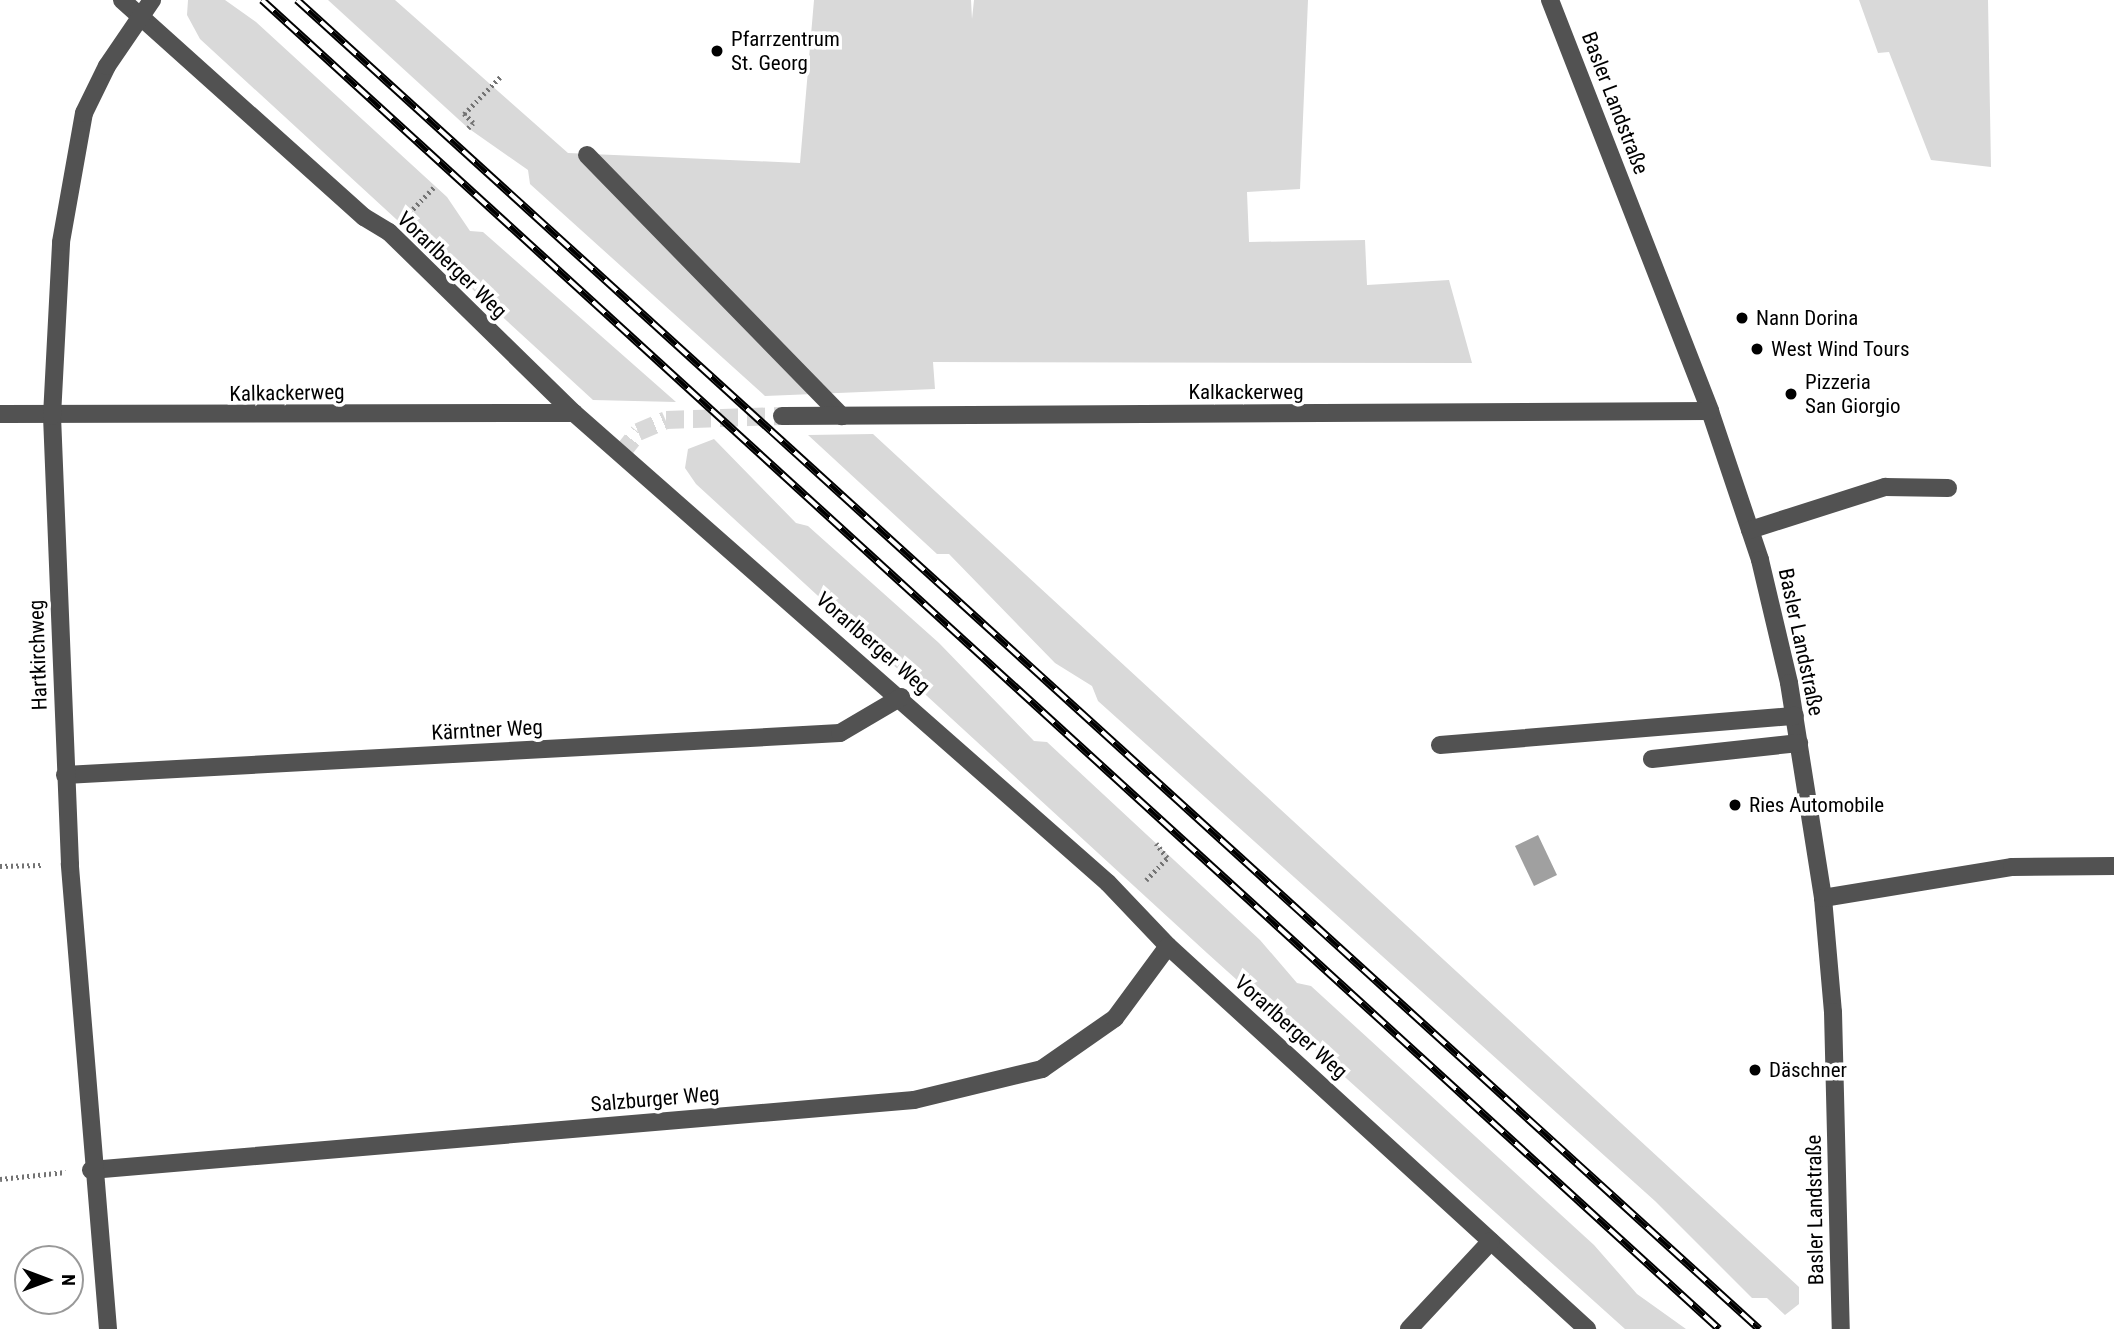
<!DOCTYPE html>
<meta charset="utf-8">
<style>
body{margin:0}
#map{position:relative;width:2114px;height:1329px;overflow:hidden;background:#fff;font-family:"Roboto Condensed",sans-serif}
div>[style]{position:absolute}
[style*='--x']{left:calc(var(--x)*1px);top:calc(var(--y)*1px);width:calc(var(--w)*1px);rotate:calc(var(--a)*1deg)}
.green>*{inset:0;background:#d9d9d9}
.water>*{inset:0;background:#a0a0a0}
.minor-tunnel>*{height:18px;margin-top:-9px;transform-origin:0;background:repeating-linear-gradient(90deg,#d9d9d9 0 18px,transparent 0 27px)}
.path>*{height:4.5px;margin-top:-2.25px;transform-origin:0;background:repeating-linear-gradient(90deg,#747474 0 2px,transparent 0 5.5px)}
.minor>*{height:18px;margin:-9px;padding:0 9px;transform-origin:9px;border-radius:9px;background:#525252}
.rail>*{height:8px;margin-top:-4px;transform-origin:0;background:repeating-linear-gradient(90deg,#fff 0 16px,#000 0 32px);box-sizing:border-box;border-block:2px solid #000}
.dots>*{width:19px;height:19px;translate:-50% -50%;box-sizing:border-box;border:4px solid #fff;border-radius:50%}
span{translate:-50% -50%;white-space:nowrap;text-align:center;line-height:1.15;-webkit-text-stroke:7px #fff;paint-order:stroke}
.poi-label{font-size:21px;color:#000}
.left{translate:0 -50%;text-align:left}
.street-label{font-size:21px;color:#000}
.north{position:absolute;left:14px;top:1245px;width:70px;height:70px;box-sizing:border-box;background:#fff;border:2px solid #999;border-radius:50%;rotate:90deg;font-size:19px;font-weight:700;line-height:28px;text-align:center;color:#000}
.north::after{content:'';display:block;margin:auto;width:24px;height:32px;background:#000;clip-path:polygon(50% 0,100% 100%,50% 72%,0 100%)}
</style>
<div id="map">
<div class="green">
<div style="clip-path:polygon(188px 0,225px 0,256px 22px,447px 197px,470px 231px,483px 232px,676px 402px,593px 400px,200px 39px,187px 15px)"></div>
<div style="clip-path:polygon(328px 0,395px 0,568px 153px,800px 163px,814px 0,971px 0,972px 19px,974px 0,1308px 0,1300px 189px,1247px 192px,1249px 242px,1365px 240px,1367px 285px,1449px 280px,1472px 363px,933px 362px,935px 389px,765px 396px,530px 184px,528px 170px,468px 128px)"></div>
<div style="clip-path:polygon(1859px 0,1988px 0,1991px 167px,1931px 160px,1889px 52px,1878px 53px)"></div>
<div style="clip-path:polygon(873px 434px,1799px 1287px,1799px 1304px,1785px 1315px,1767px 1298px,1752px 1298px,1655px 1201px,1098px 701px,1092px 686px,1055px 663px,949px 554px,937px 554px,808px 435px)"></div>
<div style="clip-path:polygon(714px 439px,796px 523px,808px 526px,939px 643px,1034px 741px,1047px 742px,1260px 940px,1297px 983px,1311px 986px,1594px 1245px,1637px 1294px,1686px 1329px,1625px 1329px,1207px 953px,696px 484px,685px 468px,688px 449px)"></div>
</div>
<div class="water">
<div style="clip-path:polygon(1538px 835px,1557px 875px,1534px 886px,1515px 846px)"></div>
</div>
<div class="minor-tunnel">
<div style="--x:621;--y:454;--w:28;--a:-52"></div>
<div style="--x:638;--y:432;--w:30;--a:-23"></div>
<div style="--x:666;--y:420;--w:116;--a:-2"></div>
</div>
<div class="path">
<div style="--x:468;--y:128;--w:7;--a:-45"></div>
<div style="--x:473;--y:123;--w:13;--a:-135"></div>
<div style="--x:464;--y:114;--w:52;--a:-45.8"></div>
<div style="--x:409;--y:213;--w:37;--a:-46"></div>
<div style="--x:0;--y:866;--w:41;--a:-1.4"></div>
<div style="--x:1146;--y:880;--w:30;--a:-46"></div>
<div style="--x:1167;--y:858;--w:18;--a:-128"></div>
<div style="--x:0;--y:1179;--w:66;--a:-6.1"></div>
</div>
<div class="minor">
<div style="--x:122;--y:0;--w:325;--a:41.9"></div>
<div style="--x:364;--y:217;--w:29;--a:31"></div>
<div style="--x:389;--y:232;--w:259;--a:44.4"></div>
<div style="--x:574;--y:413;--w:711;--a:41.35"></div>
<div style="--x:1108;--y:883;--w:87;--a:46.4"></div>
<div style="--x:1168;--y:946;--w:568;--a:42.43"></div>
<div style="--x:1550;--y:0;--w:441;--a:68.7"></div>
<div style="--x:1710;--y:411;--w:157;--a:71.4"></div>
<div style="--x:1760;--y:560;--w:126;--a:76.7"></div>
<div style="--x:1789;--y:683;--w:218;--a:81"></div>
<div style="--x:1823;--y:898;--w:114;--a:85"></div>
<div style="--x:1833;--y:1012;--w:317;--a:88.6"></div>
<div style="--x:587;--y:155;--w:365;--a:45.7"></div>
<div style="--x:0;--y:414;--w:574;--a:-0.1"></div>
<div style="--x:782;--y:416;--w:928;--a:-0.31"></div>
<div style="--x:1750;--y:530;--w:142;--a:-17.7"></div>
<div style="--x:1885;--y:487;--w:63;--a:0.9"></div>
<div style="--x:1440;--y:745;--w:356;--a:-4.7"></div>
<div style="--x:1652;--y:759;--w:148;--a:-6.2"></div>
<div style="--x:65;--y:775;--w:776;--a:-3.1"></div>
<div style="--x:840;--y:733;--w:71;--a:-30.5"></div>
<div style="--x:1823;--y:898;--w:192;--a:-9.3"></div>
<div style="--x:2012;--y:867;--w:102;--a:-0.6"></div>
<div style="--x:91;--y:1170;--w:826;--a:-4.86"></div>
<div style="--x:914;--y:1100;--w:132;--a:-13.6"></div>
<div style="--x:1042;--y:1069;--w:89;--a:-34.9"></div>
<div style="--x:1115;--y:1018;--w:89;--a:-53.6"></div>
<div style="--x:108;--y:1329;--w:467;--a:-94.7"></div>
<div style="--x:70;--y:864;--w:448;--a:-92.3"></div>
<div style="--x:52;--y:416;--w:174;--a:-87"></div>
<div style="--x:61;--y:242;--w:131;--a:-79.9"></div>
<div style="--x:84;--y:113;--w:52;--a:-63.9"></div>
<div style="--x:107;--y:66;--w:80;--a:-55.7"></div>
<div style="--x:1409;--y:1329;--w:120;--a:-47"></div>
</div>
<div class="rail">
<div style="--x:262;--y:0;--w:1972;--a:42.37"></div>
<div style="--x:297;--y:0;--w:1976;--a:42.27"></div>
</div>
<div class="dots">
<div style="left:717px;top:51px;background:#000"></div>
<div style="left:1742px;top:318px;background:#000"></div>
<div style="left:1757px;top:349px;background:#000"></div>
<div style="left:1791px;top:394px;background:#000"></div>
<div style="left:1735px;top:805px;background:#000"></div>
<div style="left:1755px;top:1070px;background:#000"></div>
</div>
<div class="poi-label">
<span class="left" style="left:731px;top:51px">Pfarrzentrum<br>St. Georg</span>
<span class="left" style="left:1756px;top:318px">Nann Dorina</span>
<span class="left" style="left:1771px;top:349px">West Wind Tours</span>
<span class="left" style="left:1805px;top:394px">Pizzeria<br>San Giorgio</span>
<span class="left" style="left:1749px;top:805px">Ries Automobile</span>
<span class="left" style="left:1769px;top:1070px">Däschner</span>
</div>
<div class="street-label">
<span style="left:1615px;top:103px;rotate:69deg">Basler Landstraße</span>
<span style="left:452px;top:265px;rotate:44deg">Vorarlberger Weg</span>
<span style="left:1246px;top:392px">Kalkackerweg</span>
<span style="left:287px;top:393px;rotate:-1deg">Kalkackerweg</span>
<span style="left:1801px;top:642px;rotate:78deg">Basler Landstraße</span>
<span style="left:873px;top:643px;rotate:41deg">Vorarlberger Weg</span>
<span style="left:38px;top:655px;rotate:-92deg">Hartkirchweg</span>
<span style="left:487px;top:730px;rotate:-3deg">Kärntner Weg</span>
<span style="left:1291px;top:1027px;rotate:42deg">Vorarlberger Weg</span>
<span style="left:655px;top:1099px;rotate:-5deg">Salzburger Weg</span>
<span style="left:1815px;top:1210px;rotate:-91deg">Basler Landstraße</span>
</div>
<div class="north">N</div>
</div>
